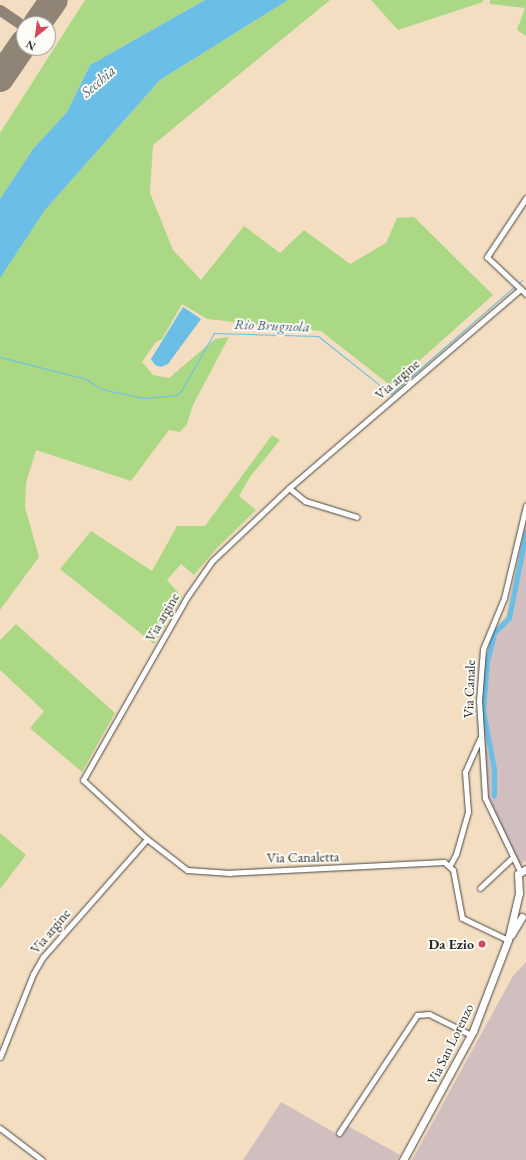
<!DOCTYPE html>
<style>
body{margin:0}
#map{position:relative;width:526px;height:1160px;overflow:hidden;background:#f3dec2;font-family:"EB Garamond",serif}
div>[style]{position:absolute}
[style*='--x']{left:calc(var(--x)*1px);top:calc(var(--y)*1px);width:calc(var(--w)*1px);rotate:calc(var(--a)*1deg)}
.industrial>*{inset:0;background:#d1bfbf}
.green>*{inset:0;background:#abd885}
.water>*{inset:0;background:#6bbfe7}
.stream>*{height:1px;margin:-0.5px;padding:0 0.5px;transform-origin:0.5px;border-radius:0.5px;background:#6bbfe7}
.canal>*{height:4.5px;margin:-2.25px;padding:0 2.25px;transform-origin:2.25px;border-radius:2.25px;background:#6bbfe7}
.taxiway>*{height:11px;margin:-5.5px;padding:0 5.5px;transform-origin:5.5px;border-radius:5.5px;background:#8f8476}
.runway>*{height:28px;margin:-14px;padding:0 14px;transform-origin:14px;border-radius:14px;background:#8f8476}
.roads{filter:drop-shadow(0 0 1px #494642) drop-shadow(0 0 1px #494642)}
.street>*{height:5px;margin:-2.5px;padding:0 2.5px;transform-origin:2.5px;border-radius:2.5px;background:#fff}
.secondary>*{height:7px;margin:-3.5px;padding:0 3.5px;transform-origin:3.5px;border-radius:3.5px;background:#fff}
.dots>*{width:11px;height:11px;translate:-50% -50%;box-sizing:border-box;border:2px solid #fdfcf7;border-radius:50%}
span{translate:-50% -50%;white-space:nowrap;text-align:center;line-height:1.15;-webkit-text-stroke:4px #fdfcf7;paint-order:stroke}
.street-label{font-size:14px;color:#2b2b2b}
.poi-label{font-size:14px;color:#2b2b2b;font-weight:700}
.right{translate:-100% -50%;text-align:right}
.water-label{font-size:15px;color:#415f6d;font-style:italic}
.north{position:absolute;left:16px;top:16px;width:40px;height:40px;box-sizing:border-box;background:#fdfcf7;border:1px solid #a9a8a5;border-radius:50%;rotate:209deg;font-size:11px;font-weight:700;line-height:16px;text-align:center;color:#2b2b2b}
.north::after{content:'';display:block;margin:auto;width:14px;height:18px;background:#d1495b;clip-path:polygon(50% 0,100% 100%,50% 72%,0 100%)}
</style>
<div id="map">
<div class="industrial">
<div style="clip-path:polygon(526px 519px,526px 861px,518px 865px,489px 803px,481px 709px,489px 643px,492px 632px,506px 616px)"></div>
<div style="clip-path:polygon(526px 962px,526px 1160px,412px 1160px,513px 976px)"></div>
<div style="clip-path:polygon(281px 1102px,342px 1137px,348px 1126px,400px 1155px,398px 1160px,243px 1160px)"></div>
</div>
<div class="green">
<div style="clip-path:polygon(85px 0,205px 0,90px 65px,67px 112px,33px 149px,0 199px,0 133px)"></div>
<div style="clip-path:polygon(288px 0,330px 0,153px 145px,150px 193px,173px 250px,201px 280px,244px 226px,280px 253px,304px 230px,350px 264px,386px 243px,397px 218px,414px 217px,493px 295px,391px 386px,321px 331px,207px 319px,182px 304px,162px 339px,156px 342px,142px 362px,153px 375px,169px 378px,215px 339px,229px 337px,193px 405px,187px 424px,180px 432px,169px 430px,131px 481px,36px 450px,26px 483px,25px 507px,39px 557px,0 610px,0 277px,45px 210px,160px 80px)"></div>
<div style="clip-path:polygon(371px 0,483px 0,483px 2px,398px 30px)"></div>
<div style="clip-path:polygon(490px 0,526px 0,526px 36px,517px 30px,525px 8px,490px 4px)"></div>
<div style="clip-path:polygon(272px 435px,280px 440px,250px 477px,239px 496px,256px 510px,216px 549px,194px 575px,181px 564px,167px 580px,182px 597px,154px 644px,60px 569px,91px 531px,152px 571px,177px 526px,205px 526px)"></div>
<div style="clip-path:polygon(16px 624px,115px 713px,82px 772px,30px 728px,44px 711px,0 670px,0 640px)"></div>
<div style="clip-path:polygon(0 833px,26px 855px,0 889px)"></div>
</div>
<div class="water">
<div style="clip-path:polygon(205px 0,288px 0,160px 80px,45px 210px,0 278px,0 199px,33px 149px,67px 112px,90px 65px)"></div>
<div style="clip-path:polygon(183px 307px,201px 319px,168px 364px,161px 367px,155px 365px,151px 359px)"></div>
</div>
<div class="stream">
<div style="--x:518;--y:284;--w:6;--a:-45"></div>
<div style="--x:0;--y:357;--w:89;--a:14.3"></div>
<div style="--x:86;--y:379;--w:18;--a:34"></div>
<div style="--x:101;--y:389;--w:44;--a:11.8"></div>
<div style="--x:144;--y:398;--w:32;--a:-5"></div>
<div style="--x:176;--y:395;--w:6;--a:-39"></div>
<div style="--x:181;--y:391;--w:67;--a:-60.4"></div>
<div style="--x:214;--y:333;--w:104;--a:1.7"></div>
<div style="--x:318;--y:336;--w:93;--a:38.5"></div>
<div style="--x:391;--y:394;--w:164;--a:-41.1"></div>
</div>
<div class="canal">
<div style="--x:494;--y:796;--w:27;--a:-90"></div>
<div style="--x:494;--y:769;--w:59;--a:-100.7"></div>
<div style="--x:483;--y:711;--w:49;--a:-85.3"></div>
<div style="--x:487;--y:662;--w:30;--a:-76"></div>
<div style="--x:494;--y:633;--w:21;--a:-45"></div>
<div style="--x:509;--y:618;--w:87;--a:-78.7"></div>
</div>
<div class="taxiway">
<div style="--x:0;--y:10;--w:29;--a:34"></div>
</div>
<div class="runway">
<div style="--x:37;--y:24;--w:29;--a:-55"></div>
<div style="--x:0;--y:78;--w:42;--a:-55.6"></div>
</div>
<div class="roads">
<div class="street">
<div style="--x:526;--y:198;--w:71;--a:123.5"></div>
<div style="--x:487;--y:257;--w:54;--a:43.5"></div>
<div style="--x:289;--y:488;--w:21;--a:39"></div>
<div style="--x:305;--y:501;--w:54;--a:17.1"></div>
<div style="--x:450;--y:865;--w:13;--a:-61"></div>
<div style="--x:456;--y:854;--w:44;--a:-74.1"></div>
<div style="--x:468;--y:812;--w:40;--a:-94.3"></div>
<div style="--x:465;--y:772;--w:37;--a:-66"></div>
<div style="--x:520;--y:871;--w:81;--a:-115.6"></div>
<div style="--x:485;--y:798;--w:97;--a:-93.5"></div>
<div style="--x:479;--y:701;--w:52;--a:-85.6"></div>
<div style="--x:483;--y:649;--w:55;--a:-67.6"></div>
<div style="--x:504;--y:598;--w:95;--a:-76.6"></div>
<div style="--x:480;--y:888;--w:44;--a:-43.2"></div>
<div style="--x:508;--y:940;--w:51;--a:-154.4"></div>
<div style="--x:462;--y:918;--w:49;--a:-100.6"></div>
<div style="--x:453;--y:870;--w:12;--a:-138"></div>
<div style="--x:444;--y:862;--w:214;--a:177.1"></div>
<div style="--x:230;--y:873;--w:43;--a:-176"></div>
<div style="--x:187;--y:870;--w:51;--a:-142.2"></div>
<div style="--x:147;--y:839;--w:87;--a:-137.3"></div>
<div style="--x:83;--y:780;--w:210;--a:-60.4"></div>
<div style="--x:187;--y:597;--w:44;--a:-55.2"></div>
<div style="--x:212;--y:561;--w:106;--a:-43.5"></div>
<div style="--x:289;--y:488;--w:305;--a:-40.7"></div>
<div style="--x:0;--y:1057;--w:89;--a:-68.3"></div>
<div style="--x:33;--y:974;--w:20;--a:-60"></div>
<div style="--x:43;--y:957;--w:157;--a:-48.6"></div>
<div style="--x:0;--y:1128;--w:53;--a:37.3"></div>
<div style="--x:339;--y:1133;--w:141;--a:-56.5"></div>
<div style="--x:417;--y:1015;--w:12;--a:-5"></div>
<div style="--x:429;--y:1014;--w:47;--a:26.6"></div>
</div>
<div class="secondary">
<div style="--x:511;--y:935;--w:21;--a:-59"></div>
<div style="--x:403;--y:1160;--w:147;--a:-61.5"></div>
<div style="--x:473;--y:1031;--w:97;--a:-69"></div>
<div style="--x:508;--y:940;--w:48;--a:-76.8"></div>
<div style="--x:519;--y:893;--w:19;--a:-93"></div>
<div style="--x:518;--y:874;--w:9;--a:-32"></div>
</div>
</div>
<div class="dots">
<div style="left:482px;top:944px;background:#d1495b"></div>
</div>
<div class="street-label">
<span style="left:397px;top:379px;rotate:-41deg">Via argine</span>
<span style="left:162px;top:617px;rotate:-60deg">Via argine</span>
<span style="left:469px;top:689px;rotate:-88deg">Via Canale</span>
<span style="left:303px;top:857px;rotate:-1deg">Via Canaletta</span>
<span style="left:50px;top:931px;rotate:-50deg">Via argine</span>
<span style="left:450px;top:1044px;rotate:-64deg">Via San Lorenzo</span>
</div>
<div class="poi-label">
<span class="right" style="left:474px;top:944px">Da Ezio</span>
</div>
<div class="water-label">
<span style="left:98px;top:81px;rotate:-41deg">Secchia</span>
<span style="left:272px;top:325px;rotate:2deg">Rio Brugnola</span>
</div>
<div class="north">N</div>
</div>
